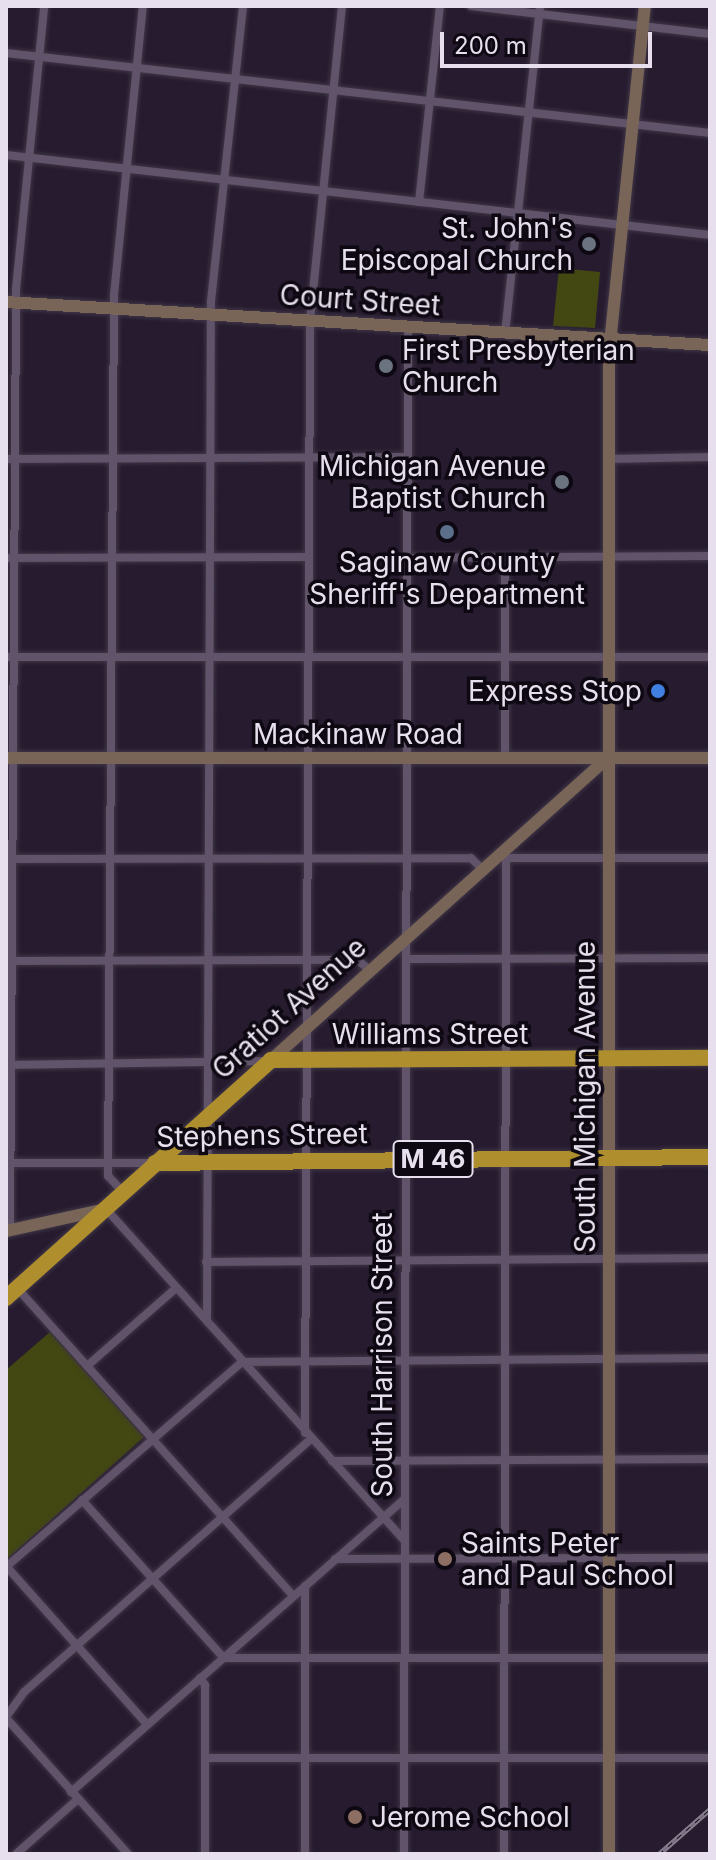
<!DOCTYPE html>
<style>
body{margin:0}
#map{position:relative;width:716px;height:1860px;overflow:hidden;background:#271b2f;font-family:Inter,sans-serif}
div>[style]{position:absolute}
[style*='--x']{left:calc(var(--x)*1px);top:calc(var(--y)*1px);width:calc(var(--w)*1px);rotate:calc(var(--a)*1deg)}
.green>*{inset:0;background:#434812}
.roads{filter:drop-shadow(0 0 2px #3f3646) drop-shadow(0 0 2px #3f3646)}
.street>*{height:8px;margin:-4px;padding:0 4px;transform-origin:4px;border-radius:4px;background:#60536a}
.secondary>*{height:12px;margin:-6px;padding:0 6px;transform-origin:6px;border-radius:6px;background:#786558}
.highway>*{height:16px;margin:-8px;padding:0 8px;transform-origin:8px;border-radius:8px;background:#af8f2d}
.rail>*{height:5px;margin-top:-2.5px;transform-origin:0;background:repeating-linear-gradient(90deg,#0d0811 0 6px,#887e8f 0 12px);box-sizing:border-box;border-block:2px solid #887e8f}
.dots>*{width:22px;height:22px;translate:-50% -50%;box-sizing:border-box;border:4px solid #0d0811;border-radius:50%}
span{translate:-50% -50%;white-space:nowrap;text-align:center;line-height:1.15;-webkit-text-stroke:7px #0d0811;paint-order:stroke}
.shield-label span{padding:2px 6px;background:#0d0811;border:2px solid;border-radius:6px;-webkit-text-stroke-width:0}
.shield-label{font-size:26px;color:#e7dfed;font-weight:700}
.poi-label{font-size:28px;color:#e7dfed}
.right{translate:-100% -50%;text-align:right}
.left{translate:0 -50%;text-align:left}
.street-label{font-size:28px;color:#e7dfed}
.frame{position:absolute;inset:0;border:8px solid #e7dfed;pointer-events:none}
.scale{position:absolute;left:440px;top:32px;width:212px;height:36px;box-sizing:border-box;border:4px solid #e7dfed;border-top:0;padding-left:10px;font-size:24px;line-height:28px;white-space:nowrap;color:#e7dfed;-webkit-text-stroke:6px #0d0811;paint-order:stroke}
</style>
<div id="map">
<div class="green">
<div style="clip-path:polygon(559px 268px,600px 272px,595px 328px,553px 326px)"></div>
<div style="clip-path:polygon(50px 1332px,144px 1437px,6px 1560px,6px 1370px)"></div>
</div>
<div class="roads">
<div class="street">
<div style="--x:471;--y:6;--w:241;--a:6.7"></div>
<div style="--x:6;--y:53;--w:709;--a:6.48"></div>
<div style="--x:6;--y:155;--w:709;--a:6.48"></div>
<div style="--x:419;--y:202;--w:197;--a:-83.9"></div>
<div style="--x:505;--y:334;--w:330;--a:-83.9"></div>
<div style="--x:6;--y:459;--w:400;--a:-0.3"></div>
<div style="--x:609;--y:459;--w:101;--a:-1.1"></div>
<div style="--x:6;--y:558;--w:302;--a:-0.2"></div>
<div style="--x:406;--y:558;--w:304;--a:-0.4"></div>
<div style="--x:505;--y:558;--w:200;--a:90"></div>
<div style="--x:6;--y:657;--w:704;--a:0"></div>
<div style="--x:504;--y:858;--w:206;--a:0"></div>
<div style="--x:6;--y:859;--w:465;--a:-0.1"></div>
<div style="--x:471;--y:858;--w:14;--a:45"></div>
<div style="--x:406;--y:959;--w:304;--a:-0.2"></div>
<div style="--x:6;--y:961;--w:352;--a:-0.2"></div>
<div style="--x:358;--y:960;--w:15;--a:42"></div>
<div style="--x:8;--y:1065;--w:258;--a:-0.9"></div>
<div style="--x:6;--y:1163;--w:149;--a:0"></div>
<div style="--x:124;--y:1193;--w:23;--a:-133"></div>
<div style="--x:108;--y:1176;--w:881;--a:-89.61"></div>
<div style="--x:114;--y:295;--w:290;--a:-84.3"></div>
<div style="--x:106;--y:1209;--w:444;--a:48"></div>
<div style="--x:10;--y:1230;--w:941;--a:-89.63"></div>
<div style="--x:16;--y:289;--w:284;--a:-84.3"></div>
<div style="--x:206;--y:1262;--w:504;--a:-0.45"></div>
<div style="--x:17;--y:1288;--w:414;--a:48.1"></div>
<div style="--x:207;--y:1321;--w:1020;--a:-89.78"></div>
<div style="--x:211;--y:301;--w:297;--a:-83.8"></div>
<div style="--x:87;--y:1366;--w:118;--a:-41.2"></div>
<div style="--x:305;--y:1433;--w:1112;--a:-89.74"></div>
<div style="--x:310;--y:321;--w:317;--a:-84.2"></div>
<div style="--x:332;--y:1461;--w:378;--a:-0.3"></div>
<div style="--x:82;--y:1500;--w:212;--a:48.1"></div>
<div style="--x:224;--y:1658;--w:486;--a:0"></div>
<div style="--x:335;--y:1559;--w:375;--a:-0.2"></div>
<div style="--x:6;--y:1566;--w:212;--a:48.3"></div>
<div style="--x:6;--y:1567;--w:313;--a:-41"></div>
<div style="--x:242;--y:1362;--w:468;--a:-0.5"></div>
<div style="--x:200;--y:1678;--w:9;--a:54"></div>
<div style="--x:205;--y:1685;--w:169;--a:90"></div>
<div style="--x:6;--y:1717;--w:31;--a:-54"></div>
<div style="--x:24;--y:1692;--w:383;--a:-41.4"></div>
<div style="--x:6;--y:1718;--w:183;--a:48.1"></div>
<div style="--x:206;--y:1758;--w:504;--a:0"></div>
<div style="--x:71;--y:1792;--w:444;--a:-41.3"></div>
<div style="--x:16;--y:1854;--w:83;--a:-41.6"></div>
<div style="--x:305;--y:1854;--w:268;--a:-90"></div>
<div style="--x:404;--y:1854;--w:1526;--a:-89.85"></div>
<div style="--x:504;--y:1854;--w:994;--a:-89.88"></div>
</div>
<div class="secondary">
<div style="--x:6;--y:302;--w:705;--a:3.5"></div>
<div style="--x:6;--y:758;--w:704;--a:0"></div>
<div style="--x:271;--y:1060;--w:454;--a:-41.9"></div>
<div style="--x:6;--y:1231;--w:102;--a:-12.4"></div>
<div style="--x:609;--y:1854;--w:1501;--a:-90"></div>
<div style="--x:609;--y:353;--w:349;--a:-84.1"></div>
</div>
<div class="highway">
<div style="--x:155;--y:1163;--w:555;--a:-0.62"></div>
<div style="--x:6;--y:1298;--w:356;--a:-41.9"></div>
<div style="--x:271;--y:1060;--w:439;--a:-0.3"></div>
</div>
</div>
<div class="rail">
<div style="--x:659;--y:1854;--w:68;--a:-41.4"></div>
</div>
<div class="dots">
<div style="left:589px;top:244px;background:#6b7280"></div>
<div style="left:386px;top:366px;background:#6b7280"></div>
<div style="left:562px;top:482px;background:#6b7280"></div>
<div style="left:447px;top:532px;background:#5c6f8a"></div>
<div style="left:658px;top:691px;background:#3f7fe0"></div>
<div style="left:445px;top:1559px;background:#8d6e63"></div>
<div style="left:355px;top:1817px;background:#8d6e63"></div>
</div>
<div class="shield-label">
<span style="left:433px;top:1159px">M 46</span>
</div>
<div class="poi-label">
<span class="right" style="left:573px;top:244px">St. John's<br>Episcopal Church</span>
<span class="left" style="left:402px;top:366px">First Presbyterian<br>Church</span>
<span class="right" style="left:546px;top:482px">Michigan Avenue<br>Baptist Church</span>
<span style="left:447px;top:578px">Saginaw County<br>Sheriff's Department</span>
<span class="right" style="left:642px;top:691px">Express Stop</span>
<span class="left" style="left:461px;top:1559px">Saints Peter<br>and Paul School</span>
<span class="left" style="left:371px;top:1817px">Jerome School</span>
</div>
<div class="street-label">
<span style="left:360px;top:300px;rotate:4deg">Court Street</span>
<span style="left:358px;top:734px">Mackinaw Road</span>
<span style="left:289px;top:1008px;rotate:-42deg">Gratiot Avenue</span>
<span style="left:430px;top:1034px">Williams Street</span>
<span style="left:585px;top:1097px;rotate:-90deg">South Michigan Avenue</span>
<span style="left:262px;top:1135px;rotate:-1deg">Stephens Street</span>
<span style="left:382px;top:1355px;rotate:-90deg">South Harrison Street</span>
</div>
<div class="frame"></div>
<div class="scale">200 m</div>
</div>
